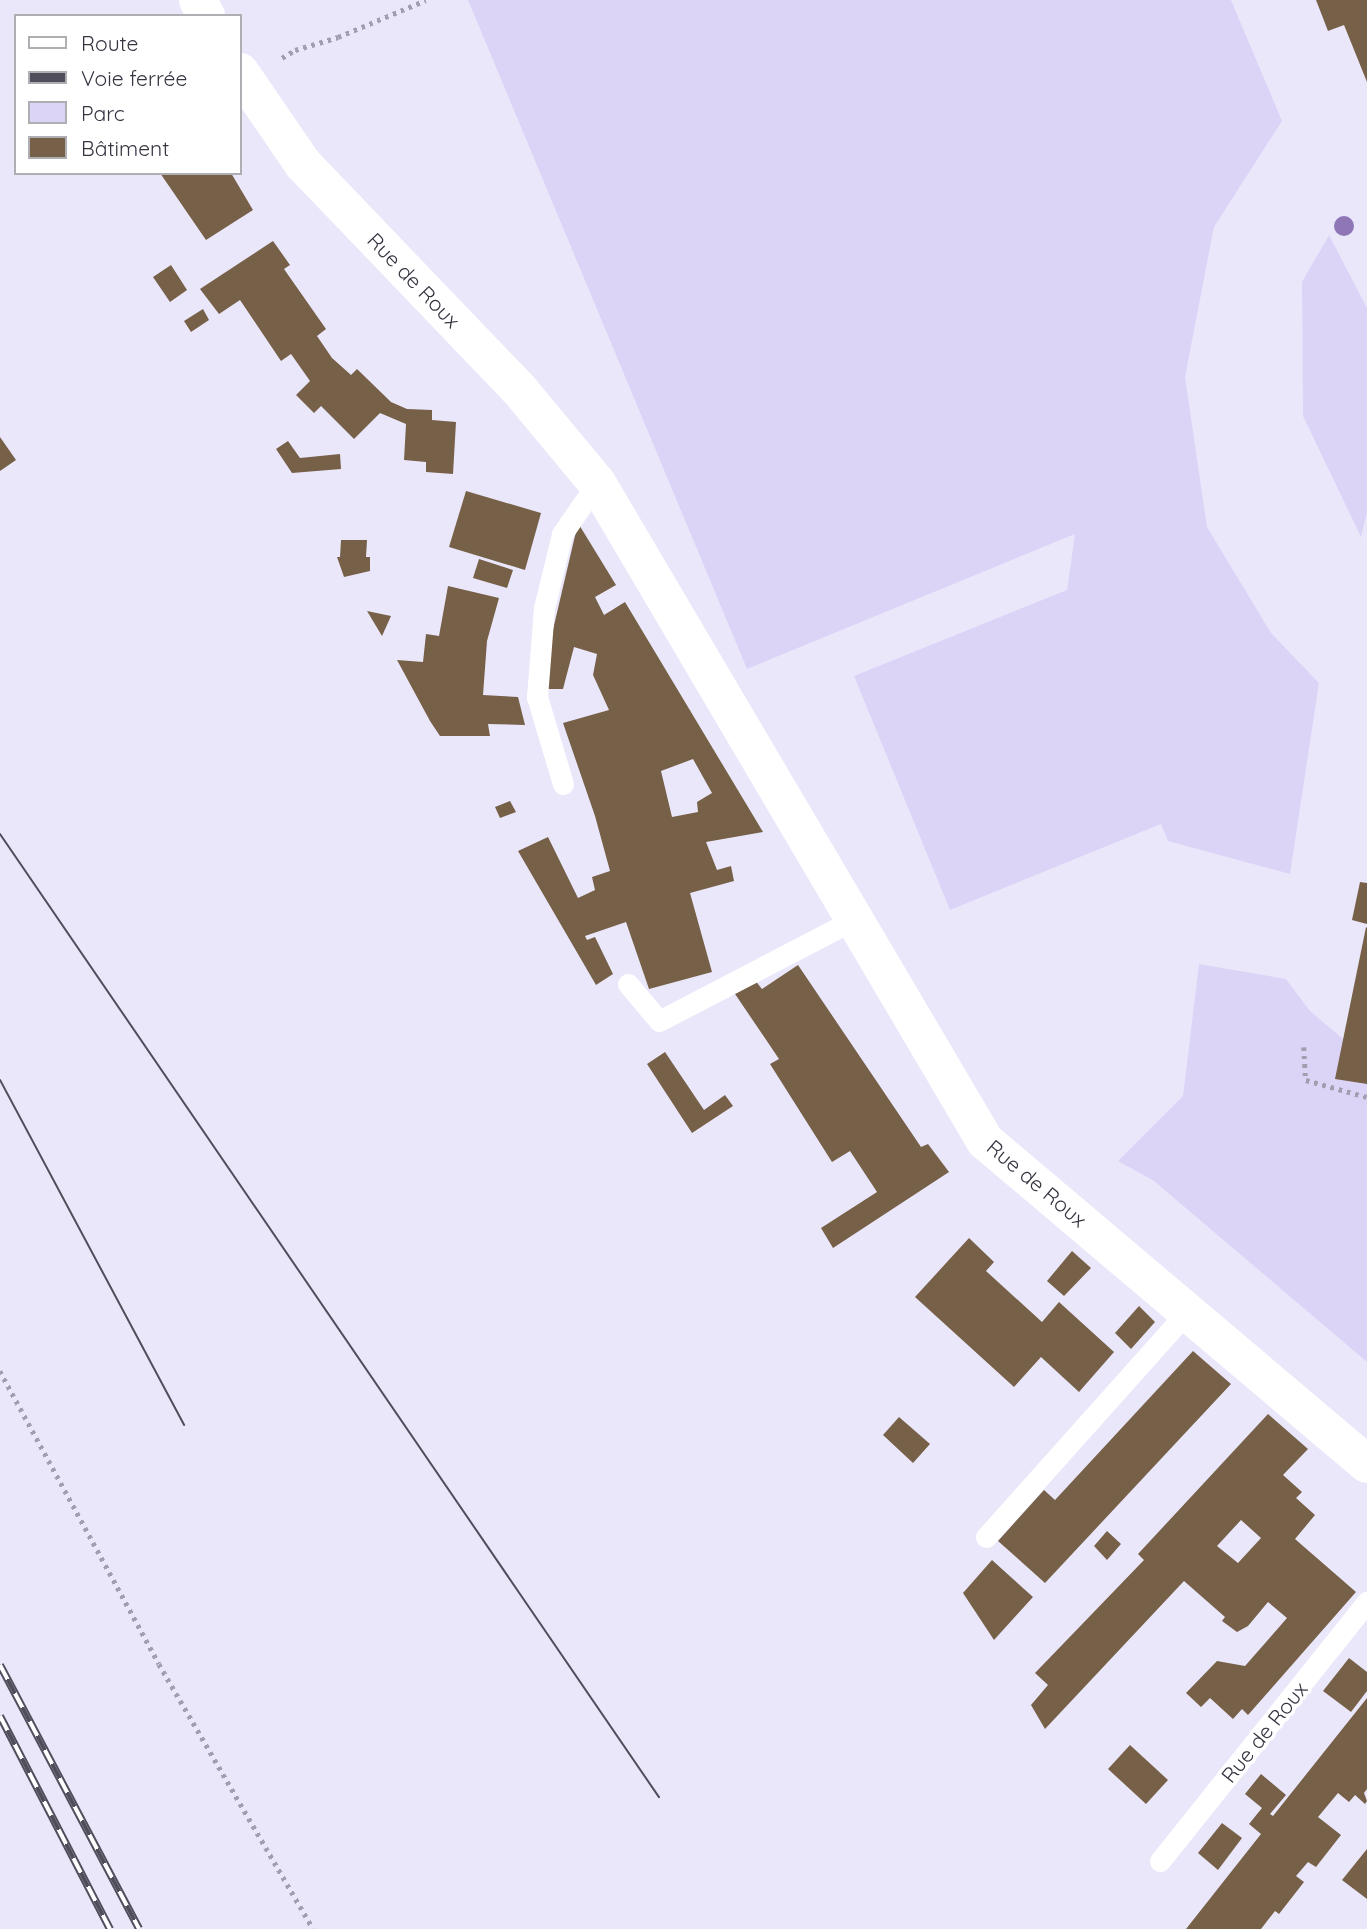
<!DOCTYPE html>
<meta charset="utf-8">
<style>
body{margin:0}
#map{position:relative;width:1367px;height:1929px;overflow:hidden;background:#ebe7fb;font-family:Quicksand,sans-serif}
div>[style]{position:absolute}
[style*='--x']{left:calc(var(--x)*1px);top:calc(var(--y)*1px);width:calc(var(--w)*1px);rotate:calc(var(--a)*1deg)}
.green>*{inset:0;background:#dcd4f7}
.building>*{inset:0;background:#766047}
.path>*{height:4.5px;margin-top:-2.25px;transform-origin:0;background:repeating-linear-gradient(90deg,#a29eaf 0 3.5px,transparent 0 8.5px)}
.service>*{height:21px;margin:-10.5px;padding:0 10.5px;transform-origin:10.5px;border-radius:10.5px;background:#fff}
.minor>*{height:38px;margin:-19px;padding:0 19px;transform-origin:19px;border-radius:19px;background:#fff}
.tram>*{height:2px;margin:-1px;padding:0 1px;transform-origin:1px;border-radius:1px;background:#514e5c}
.rail>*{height:8px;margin-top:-4px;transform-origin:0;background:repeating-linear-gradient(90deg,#fff 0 16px,#514e5c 0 32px);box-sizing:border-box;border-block:2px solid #514e5c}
.trees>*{width:20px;height:20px;margin:-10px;border-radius:50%;background:#8f77b7}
span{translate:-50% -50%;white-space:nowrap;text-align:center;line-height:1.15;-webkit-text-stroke:7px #fff;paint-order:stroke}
.street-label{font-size:21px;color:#373441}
.legend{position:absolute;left:14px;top:14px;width:228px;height:161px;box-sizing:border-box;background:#fff;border:2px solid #afaeb3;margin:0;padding:9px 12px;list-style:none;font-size:21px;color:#373441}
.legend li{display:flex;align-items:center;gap:14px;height:35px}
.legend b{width:35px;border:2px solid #afaeb3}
</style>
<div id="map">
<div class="green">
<div style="clip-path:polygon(468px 0,1231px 0,1282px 121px,1214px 227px,1185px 377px,1207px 527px,1271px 633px,1319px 683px,1290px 874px,1168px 841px,1161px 824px,950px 910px,854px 676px,1067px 590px,1075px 534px,747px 669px)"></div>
<div style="clip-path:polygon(1329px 235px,1367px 308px,1367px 512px,1361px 537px,1303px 416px,1302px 282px)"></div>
<div style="clip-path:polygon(1199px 964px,1286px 979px,1310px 1011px,1343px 1039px,1367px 1084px,1367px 1362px,1154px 1181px,1118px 1161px,1183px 1096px)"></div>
</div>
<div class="building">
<div style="clip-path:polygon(1316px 0,1367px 0,1367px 82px,1344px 25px,1328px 31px)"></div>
<div style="clip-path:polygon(160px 173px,231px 173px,253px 210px,206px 240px)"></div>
<div style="clip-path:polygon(273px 241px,290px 265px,284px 269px,326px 329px,317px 336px,332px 358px,351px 375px,357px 369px,391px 402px,407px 409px,432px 410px,432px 420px,456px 422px,453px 474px,426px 472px,426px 462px,404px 460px,406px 424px,380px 413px,354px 439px,321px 406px,314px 413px,296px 395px,310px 381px,291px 354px,281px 361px,240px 300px,219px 314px,200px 289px)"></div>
<div style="clip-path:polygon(171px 265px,187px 290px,170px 302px,153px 277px)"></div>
<div style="clip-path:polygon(203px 309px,209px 320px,191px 332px,184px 321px)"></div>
<div style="clip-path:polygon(0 437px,16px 460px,0 471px)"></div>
<div style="clip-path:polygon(288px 441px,300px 458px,340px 454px,341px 469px,292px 473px,276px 449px)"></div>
<div style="clip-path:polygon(466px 491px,541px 513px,525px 570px,449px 547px)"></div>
<div style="clip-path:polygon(evenodd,578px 523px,616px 585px,595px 597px,604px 615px,625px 602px,763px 832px,706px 842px,717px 870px,731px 866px,734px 881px,690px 893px,712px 972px,649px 989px,626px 922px,585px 936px,587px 940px,595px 937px,613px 974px,596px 985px,518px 851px,548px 837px,578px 898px,595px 890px,592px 877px,610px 871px,595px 816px,563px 723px,609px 710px,593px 675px,597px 654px,574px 647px,563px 689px,546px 689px,548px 651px,578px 523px,693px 759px,712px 793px,697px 802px,698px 812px,672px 817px,661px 771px,693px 759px)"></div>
<div style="clip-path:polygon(341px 540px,367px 540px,366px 557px,370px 557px,370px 571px,344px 577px,337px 557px,340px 557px)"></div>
<div style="clip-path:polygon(479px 559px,513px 570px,507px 588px,473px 578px)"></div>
<div style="clip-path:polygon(448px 586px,499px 598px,487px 641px,483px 695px,518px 697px,525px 725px,488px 724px,490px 736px,440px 736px,430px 721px,397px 660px,423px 662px,426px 634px,439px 636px)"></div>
<div style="clip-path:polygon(367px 611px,391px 616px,382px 636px)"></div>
<div style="clip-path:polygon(510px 801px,516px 812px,500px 818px,495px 807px)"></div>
<div style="clip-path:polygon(1360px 882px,1367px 883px,1367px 924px,1352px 920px)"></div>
<div style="clip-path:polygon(1366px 927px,1367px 928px,1367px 1084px,1335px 1079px)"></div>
<div style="clip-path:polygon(798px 965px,921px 1147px,928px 1144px,949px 1172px,833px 1248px,821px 1228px,877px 1192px,850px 1151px,832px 1162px,770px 1064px,779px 1059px,733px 991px,754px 979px,762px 989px)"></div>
<div style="clip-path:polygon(665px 1052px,704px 1110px,725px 1095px,733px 1106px,692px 1133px,647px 1064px)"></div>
<div style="clip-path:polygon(969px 1238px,994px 1262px,986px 1271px,1042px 1322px,1059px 1302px,1114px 1352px,1079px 1392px,1041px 1357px,1014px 1387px,915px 1297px)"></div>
<div style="clip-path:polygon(1072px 1251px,1091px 1268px,1064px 1296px,1047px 1281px)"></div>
<div style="clip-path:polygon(1139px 1306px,1155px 1322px,1131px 1349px,1115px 1333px)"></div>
<div style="clip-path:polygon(1193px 1351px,1231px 1384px,1045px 1583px,998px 1541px,1044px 1490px,1055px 1500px)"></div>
<div style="clip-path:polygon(evenodd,1268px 1414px,1308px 1449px,1283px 1475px,1302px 1492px,1296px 1498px,1315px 1515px,1295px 1539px,1356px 1592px,1248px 1715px,1242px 1709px,1233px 1719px,1210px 1698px,1201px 1707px,1186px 1693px,1217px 1661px,1245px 1666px,1287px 1618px,1268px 1602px,1248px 1626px,1237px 1632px,1222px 1621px,1225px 1617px,1184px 1581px,1045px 1729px,1031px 1705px,1048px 1685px,1035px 1673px,1144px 1560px,1138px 1554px,1268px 1414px,1241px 1520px,1261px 1538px,1238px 1563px,1217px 1546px,1241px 1520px)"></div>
<div style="clip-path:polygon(899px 1417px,930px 1444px,913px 1463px,883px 1435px)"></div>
<div style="clip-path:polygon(1107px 1531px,1121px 1544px,1107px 1560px,1094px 1546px)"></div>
<div style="clip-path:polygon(992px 1560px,1033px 1597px,994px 1640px,963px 1593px)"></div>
<div style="clip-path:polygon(1349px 1658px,1367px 1672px,1367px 1691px,1351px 1712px,1323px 1691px)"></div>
<div style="clip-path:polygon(1367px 1698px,1367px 1789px,1364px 1793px,1367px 1801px,1365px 1804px,1355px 1795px,1349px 1802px,1338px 1793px,1318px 1817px,1341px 1835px,1316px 1867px,1308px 1862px,1296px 1876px,1304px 1882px,1279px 1914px,1275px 1911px,1261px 1929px,1186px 1929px,1261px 1834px,1249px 1824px,1262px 1808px,1245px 1794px,1261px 1774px,1286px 1795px,1270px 1814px,1273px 1816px)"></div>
<div style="clip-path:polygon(1130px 1745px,1168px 1780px,1146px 1804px,1108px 1769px)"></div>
<div style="clip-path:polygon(1222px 1823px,1242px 1838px,1218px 1870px,1198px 1853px)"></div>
<div style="clip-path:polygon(1367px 1849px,1367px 1899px,1342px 1880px)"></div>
</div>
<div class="path">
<div style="--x:282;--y:58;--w:15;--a:-32"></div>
<div style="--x:295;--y:50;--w:45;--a:-16.8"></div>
<div style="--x:338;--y:37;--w:95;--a:-22.8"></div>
<div style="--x:1304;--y:1047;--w:33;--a:87"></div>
<div style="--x:1306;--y:1080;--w:63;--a:15.6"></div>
<div style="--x:0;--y:1371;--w:333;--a:61.5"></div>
<div style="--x:159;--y:1664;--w:306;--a:59.8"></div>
</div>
<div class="service">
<div style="--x:563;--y:784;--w:91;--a:-106.6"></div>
<div style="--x:537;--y:697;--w:89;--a:-85.5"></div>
<div style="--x:544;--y:608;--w:76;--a:-76.3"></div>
<div style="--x:562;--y:534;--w:62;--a:-55.5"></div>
<div style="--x:628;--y:984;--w:48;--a:50"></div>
<div style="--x:659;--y:1021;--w:219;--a:-27.5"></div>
<div style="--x:986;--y:1537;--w:303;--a:-48.2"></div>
<div style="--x:1160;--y:1861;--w:332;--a:-51.4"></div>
</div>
<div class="minor">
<div style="--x:198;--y:0;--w:18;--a:63"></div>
<div style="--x:240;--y:72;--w:112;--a:55.6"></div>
<div style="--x:303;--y:164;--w:310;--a:46.2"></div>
<div style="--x:518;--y:388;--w:124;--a:50.3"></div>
<div style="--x:597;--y:483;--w:764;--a:59.47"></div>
<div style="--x:985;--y:1141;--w:500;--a:40.22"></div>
</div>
<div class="tram">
<div style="--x:0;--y:834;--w:1167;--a:55.62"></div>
<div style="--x:0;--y:1080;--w:391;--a:61.9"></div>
</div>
<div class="rail">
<div style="--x:0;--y:1665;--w:298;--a:62.2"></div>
<div style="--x:0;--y:1716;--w:240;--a:62.7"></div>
</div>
<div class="trees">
<div style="left:1344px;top:226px"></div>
</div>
<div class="street-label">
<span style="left:414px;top:280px;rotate:46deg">Rue de Roux</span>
<span style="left:1037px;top:1183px;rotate:40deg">Rue de Roux</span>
<span style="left:1264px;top:1732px;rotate:-51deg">Rue de Roux</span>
</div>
<ul class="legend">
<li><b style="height:9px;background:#fff"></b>Route</li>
<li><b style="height:9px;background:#514e5c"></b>Voie ferrée</li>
<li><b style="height:19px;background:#dcd4f7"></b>Parc</li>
<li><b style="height:19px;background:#766047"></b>Bâtiment</li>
</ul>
</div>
